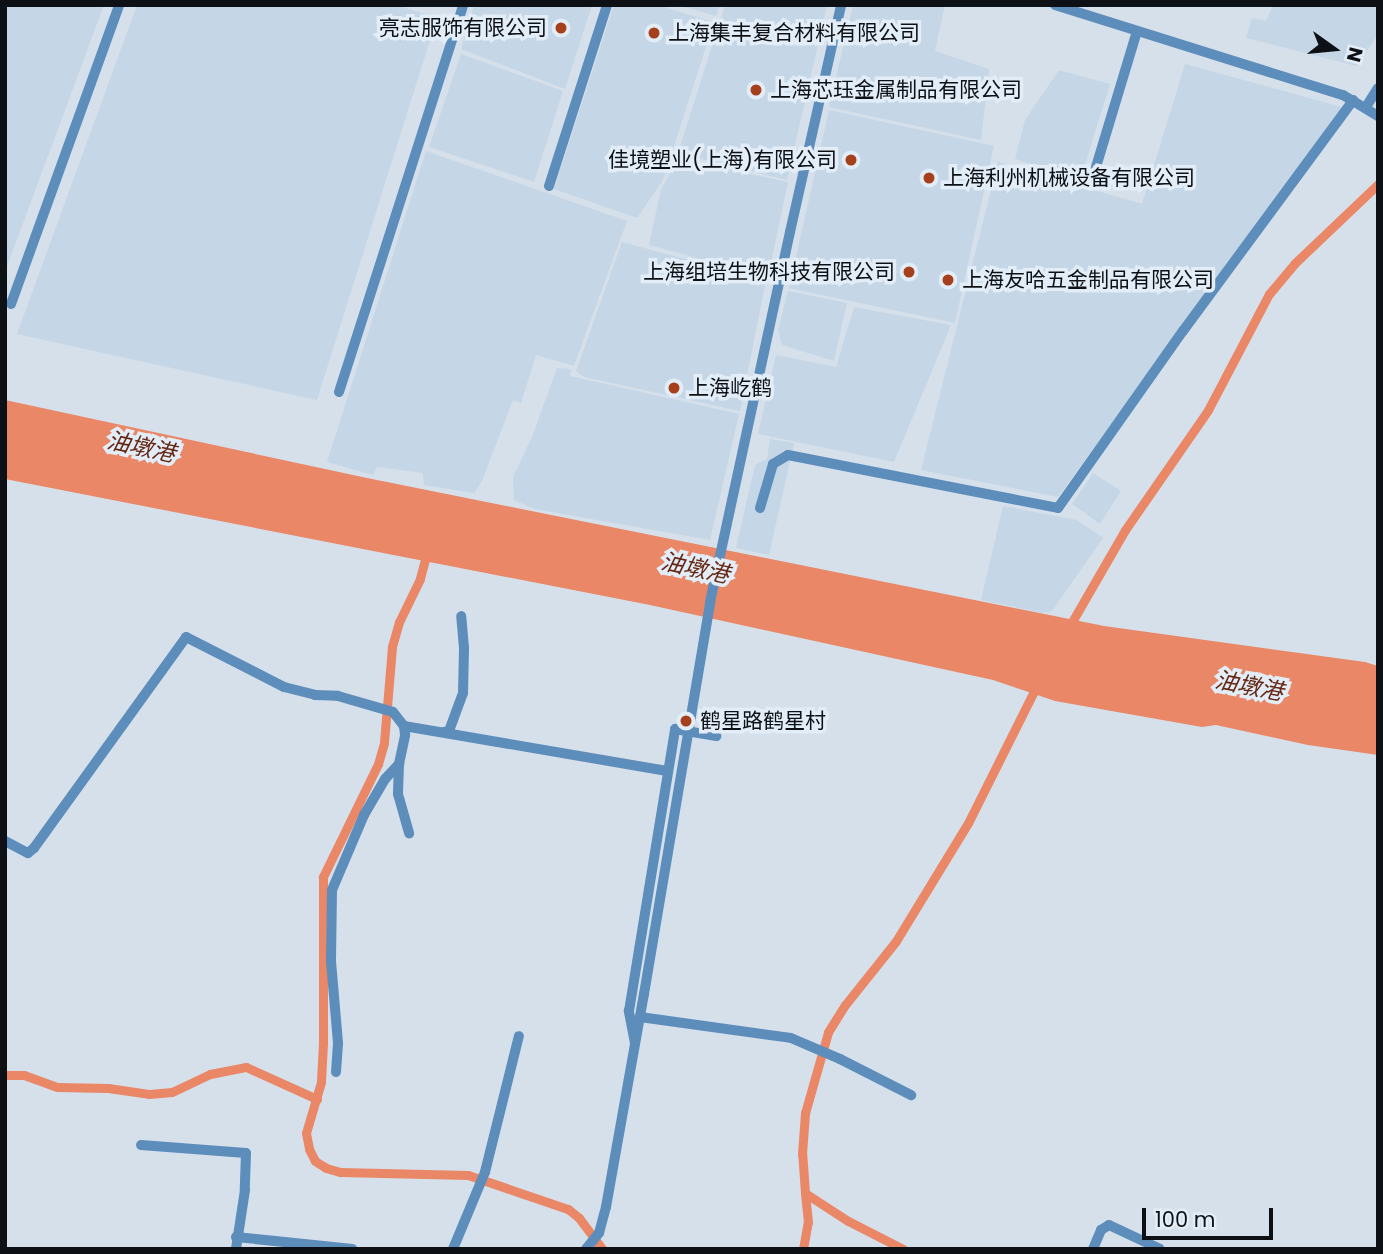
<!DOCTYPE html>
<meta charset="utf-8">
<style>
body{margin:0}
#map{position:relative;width:1383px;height:1254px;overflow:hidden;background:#d5e0eb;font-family:Poppins,"Noto Sans SC",sans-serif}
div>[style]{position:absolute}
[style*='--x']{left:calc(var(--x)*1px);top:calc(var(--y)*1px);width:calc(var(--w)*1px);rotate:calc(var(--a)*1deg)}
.built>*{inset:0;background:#c5d6e6}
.water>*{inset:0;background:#ea8767}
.canal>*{height:9px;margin:-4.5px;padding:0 4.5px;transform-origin:4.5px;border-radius:4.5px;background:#ea8767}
.street>*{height:10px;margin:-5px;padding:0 5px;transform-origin:5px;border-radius:5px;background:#5d8dba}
.street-bridge>*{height:10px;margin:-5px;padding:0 5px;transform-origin:5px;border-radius:5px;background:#5d8dba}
.dots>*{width:19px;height:19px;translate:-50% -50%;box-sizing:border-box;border:4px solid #e2edf8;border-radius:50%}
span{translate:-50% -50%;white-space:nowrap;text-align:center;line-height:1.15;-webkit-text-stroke:7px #e2edf8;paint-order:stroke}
.poi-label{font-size:21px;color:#0d1014}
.right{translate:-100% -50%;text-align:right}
.left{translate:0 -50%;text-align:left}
.water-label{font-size:23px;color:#662712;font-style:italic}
.frame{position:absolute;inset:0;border:7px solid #0d1014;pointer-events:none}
.north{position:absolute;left:1299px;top:14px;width:70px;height:70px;-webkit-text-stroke:5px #e2edf8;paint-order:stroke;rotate:105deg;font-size:19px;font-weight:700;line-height:28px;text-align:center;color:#0d1014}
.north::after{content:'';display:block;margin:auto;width:24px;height:32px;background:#0d1014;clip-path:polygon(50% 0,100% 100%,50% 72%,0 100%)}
.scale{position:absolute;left:1142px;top:1208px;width:131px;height:32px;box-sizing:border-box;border:4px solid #0d1014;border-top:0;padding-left:9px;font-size:21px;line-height:24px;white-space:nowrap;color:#0d1014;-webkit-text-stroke:5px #e2edf8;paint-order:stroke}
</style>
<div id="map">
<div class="built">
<div style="clip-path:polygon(5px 5px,104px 5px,5px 272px)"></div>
<div style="clip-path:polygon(137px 5px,396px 5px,437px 18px,317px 400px,17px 334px)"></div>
<div style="clip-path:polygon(474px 5px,592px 5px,565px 89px,461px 49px)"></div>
<div style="clip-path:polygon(614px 5px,657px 5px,714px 22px,663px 180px,637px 218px,554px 189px)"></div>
<div style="clip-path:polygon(678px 5px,720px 5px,716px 16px)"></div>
<div style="clip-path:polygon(725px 5px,827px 5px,787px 180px,678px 153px)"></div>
<div style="clip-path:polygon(853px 5px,945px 5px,935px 51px,989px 69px,981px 140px,829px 107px)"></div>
<div style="clip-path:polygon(1273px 5px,1378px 5px,1378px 35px,1356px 66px,1246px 38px,1252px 18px,1266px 21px)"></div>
<div style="clip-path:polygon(461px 54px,563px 91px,534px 182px,429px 147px)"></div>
<div style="clip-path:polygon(1185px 64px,1342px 107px,1058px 497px,921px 470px,998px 162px,1142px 204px)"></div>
<div style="clip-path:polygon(1059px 70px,1110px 84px,1080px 181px,1015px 159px,1025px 120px)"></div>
<div style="clip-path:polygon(829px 110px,994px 146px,955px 323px,789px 288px)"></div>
<div style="clip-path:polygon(426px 151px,627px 221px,574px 366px,536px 355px,521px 403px,513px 400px,482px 481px,474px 493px,424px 485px,423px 473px,377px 467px,373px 475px,327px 462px)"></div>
<div style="clip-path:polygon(679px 159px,788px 182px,768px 277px,649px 245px,661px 189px)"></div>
<div style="clip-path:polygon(622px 242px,766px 281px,740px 411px,584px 377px,576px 371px)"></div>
<div style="clip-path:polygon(788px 291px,847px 303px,834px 361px,782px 345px,778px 330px)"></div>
<div style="clip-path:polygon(854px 307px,951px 325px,894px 462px,758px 434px,776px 355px,836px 367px)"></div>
<div style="clip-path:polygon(557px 368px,571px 369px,570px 376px,739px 414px,710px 540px,535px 509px,514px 500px,513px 477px,532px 437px)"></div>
<div style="clip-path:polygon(770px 439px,794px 443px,769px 555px,736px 548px,755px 465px,767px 459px)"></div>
<div style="clip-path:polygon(1093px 473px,1121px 491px,1100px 524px,1072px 504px)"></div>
<div style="clip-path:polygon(1003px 506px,1077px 520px,1103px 538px,1052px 611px,1043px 613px,981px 600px)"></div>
</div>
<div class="water">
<div style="clip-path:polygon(5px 400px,367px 478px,1104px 626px,1365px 662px,1378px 666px,1378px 755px,1308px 745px,1216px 725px,1202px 727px,1055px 701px,993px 680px,650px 605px,5px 479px)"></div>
</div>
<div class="canal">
<div style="--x:427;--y:552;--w:28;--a:105"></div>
<div style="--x:420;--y:579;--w:48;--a:116"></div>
<div style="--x:399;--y:622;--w:26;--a:106"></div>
<div style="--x:392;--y:647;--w:96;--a:94.8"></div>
<div style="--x:384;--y:743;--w:22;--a:106"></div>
<div style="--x:378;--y:764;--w:126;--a:116"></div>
<div style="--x:323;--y:877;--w:166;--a:90"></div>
<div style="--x:323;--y:1043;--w:39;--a:93"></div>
<div style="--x:321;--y:1082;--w:53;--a:106.4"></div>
<div style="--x:306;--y:1133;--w:16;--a:79"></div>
<div style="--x:309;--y:1149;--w:13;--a:63"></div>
<div style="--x:315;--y:1161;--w:13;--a:32"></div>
<div style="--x:326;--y:1168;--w:15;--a:16"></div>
<div style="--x:340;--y:1172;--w:128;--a:1.3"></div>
<div style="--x:468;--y:1175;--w:106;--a:18.8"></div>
<div style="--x:568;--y:1209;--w:14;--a:39"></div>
<div style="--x:579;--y:1218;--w:39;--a:53"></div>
<div style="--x:1069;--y:627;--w:112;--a:-60"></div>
<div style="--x:1125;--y:530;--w:146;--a:-55.3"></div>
<div style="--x:1208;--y:410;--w:131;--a:-62.3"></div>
<div style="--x:1269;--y:294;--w:40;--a:-50"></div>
<div style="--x:1295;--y:263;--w:115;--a:-43.6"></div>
<div style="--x:5;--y:1075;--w:19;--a:0"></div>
<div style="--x:24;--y:1075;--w:35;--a:20"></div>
<div style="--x:57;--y:1087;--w:51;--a:1.1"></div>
<div style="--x:108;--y:1088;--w:41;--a:8.3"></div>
<div style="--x:149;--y:1094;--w:23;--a:-5"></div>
<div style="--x:172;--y:1092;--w:42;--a:-25.3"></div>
<div style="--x:210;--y:1074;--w:37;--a:-11"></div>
<div style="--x:246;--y:1067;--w:78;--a:24.3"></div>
<div style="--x:803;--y:1249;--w:27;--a:-80"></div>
<div style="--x:808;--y:1222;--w:29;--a:-96"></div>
<div style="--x:903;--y:1249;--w:62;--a:-153"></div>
<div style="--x:848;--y:1221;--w:51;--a:-146.9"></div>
<div style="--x:805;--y:1193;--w:39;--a:-94"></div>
<div style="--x:802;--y:1154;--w:41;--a:-85.8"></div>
<div style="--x:805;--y:1113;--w:84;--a:-74.1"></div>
<div style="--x:828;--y:1032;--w:32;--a:-58"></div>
<div style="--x:845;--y:1005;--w:82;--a:-51.4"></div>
<div style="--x:896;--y:941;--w:138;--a:-58.6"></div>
<div style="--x:968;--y:823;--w:154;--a:-63.4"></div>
</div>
<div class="street">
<div style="--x:1055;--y:5;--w:302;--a:17.4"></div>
<div style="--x:1343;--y:95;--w:41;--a:31"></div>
<div style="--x:1366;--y:107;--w:22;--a:-58"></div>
<div style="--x:1096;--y:167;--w:142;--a:-73.2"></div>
<div style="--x:549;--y:186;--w:190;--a:-72.2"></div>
<div style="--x:790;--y:232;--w:233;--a:-77.3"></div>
<div style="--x:11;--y:304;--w:318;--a:-70.1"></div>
<div style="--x:339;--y:392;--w:406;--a:-72.2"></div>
<div style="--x:760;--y:508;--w:46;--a:-73.5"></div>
<div style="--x:773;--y:464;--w:17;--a:-31"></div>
<div style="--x:788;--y:455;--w:275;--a:11.1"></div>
<div style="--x:1058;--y:508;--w:217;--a:-54.8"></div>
<div style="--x:1183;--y:331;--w:287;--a:-53.6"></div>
<div style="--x:444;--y:732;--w:5;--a:-11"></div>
<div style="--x:449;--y:731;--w:40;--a:-69.8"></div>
<div style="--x:463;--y:693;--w:45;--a:-88.7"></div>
<div style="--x:464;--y:648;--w:32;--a:-95"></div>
<div style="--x:399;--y:764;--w:30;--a:92"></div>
<div style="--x:398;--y:794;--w:41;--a:74.2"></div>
<div style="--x:5;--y:841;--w:26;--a:28"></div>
<div style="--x:28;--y:853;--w:8;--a:-40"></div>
<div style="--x:34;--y:848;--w:260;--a:-54.2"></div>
<div style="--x:186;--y:637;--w:110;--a:27"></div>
<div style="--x:284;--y:687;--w:32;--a:14"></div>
<div style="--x:315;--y:695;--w:23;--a:2"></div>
<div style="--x:338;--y:696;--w:57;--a:16.2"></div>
<div style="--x:393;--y:712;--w:18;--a:52"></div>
<div style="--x:404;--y:726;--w:267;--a:9.7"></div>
<div style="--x:640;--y:1017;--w:152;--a:7.9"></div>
<div style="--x:791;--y:1038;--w:53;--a:23.2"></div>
<div style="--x:840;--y:1059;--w:80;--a:26.9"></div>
<div style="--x:635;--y:1043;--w:33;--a:-101"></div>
<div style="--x:629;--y:1011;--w:286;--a:-80.7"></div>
<div style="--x:675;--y:729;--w:42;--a:9.7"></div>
<div style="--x:336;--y:1072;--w:29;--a:-86"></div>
<div style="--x:338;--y:1043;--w:82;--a:-94.9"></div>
<div style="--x:331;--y:961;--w:71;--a:-89.2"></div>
<div style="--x:332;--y:890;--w:82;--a:-66.9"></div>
<div style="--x:364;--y:815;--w:42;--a:-59.7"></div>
<div style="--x:385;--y:779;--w:21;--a:-47"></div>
<div style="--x:399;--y:764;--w:30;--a:-78"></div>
<div style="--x:405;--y:735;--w:9;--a:-96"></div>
<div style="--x:141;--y:1145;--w:105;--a:4.4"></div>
<div style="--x:246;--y:1153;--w:37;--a:92"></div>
<div style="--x:245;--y:1190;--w:60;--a:98.7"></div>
<div style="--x:236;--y:1237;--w:117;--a:5.9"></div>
<div style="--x:453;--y:1249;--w:83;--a:-67.4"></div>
<div style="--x:485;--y:1172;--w:140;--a:-76"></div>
<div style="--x:586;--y:1249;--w:21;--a:-51"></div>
<div style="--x:599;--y:1233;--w:27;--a:-75"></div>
<div style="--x:606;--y:1207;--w:216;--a:-79.9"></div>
<div style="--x:1093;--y:1249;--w:21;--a:-67"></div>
<div style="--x:1101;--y:1230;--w:9;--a:-32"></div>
<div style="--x:1109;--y:1225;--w:56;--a:25.2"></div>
</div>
<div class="street-bridge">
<div style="--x:644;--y:994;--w:398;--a:-80.4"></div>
<div style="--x:710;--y:602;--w:379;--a:-77.8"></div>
</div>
<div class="dots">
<div style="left:561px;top:28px;background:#a6401c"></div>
<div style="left:654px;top:33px;background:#a6401c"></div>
<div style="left:756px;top:90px;background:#a6401c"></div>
<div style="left:851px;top:160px;background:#a6401c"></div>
<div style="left:929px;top:178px;background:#a6401c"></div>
<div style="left:909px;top:272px;background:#a6401c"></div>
<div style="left:948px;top:280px;background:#a6401c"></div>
<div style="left:674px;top:388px;background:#a6401c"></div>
<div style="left:686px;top:721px;background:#a6401c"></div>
</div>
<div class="poi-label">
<span class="right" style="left:547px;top:28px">亮志服饰有限公司</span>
<span class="left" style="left:668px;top:33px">上海集丰复合材料有限公司</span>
<span class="left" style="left:770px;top:90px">上海芯珏金属制品有限公司</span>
<span class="right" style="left:837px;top:160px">佳境塑业(上海)有限公司</span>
<span class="left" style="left:943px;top:178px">上海利州机械设备有限公司</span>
<span class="right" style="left:895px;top:272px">上海组培生物科技有限公司</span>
<span class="left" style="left:962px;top:280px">上海友哈五金制品有限公司</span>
<span class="left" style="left:688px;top:388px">上海屹鹤</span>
<span class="left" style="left:700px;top:721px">鹤星路鹤星村</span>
</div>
<div class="water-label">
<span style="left:141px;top:447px;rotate:12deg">油墩港</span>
<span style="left:695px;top:568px;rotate:12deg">油墩港</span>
<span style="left:1249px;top:686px;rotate:11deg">油墩港</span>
</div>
<div class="frame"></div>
<div class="north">N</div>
<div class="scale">100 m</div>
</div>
